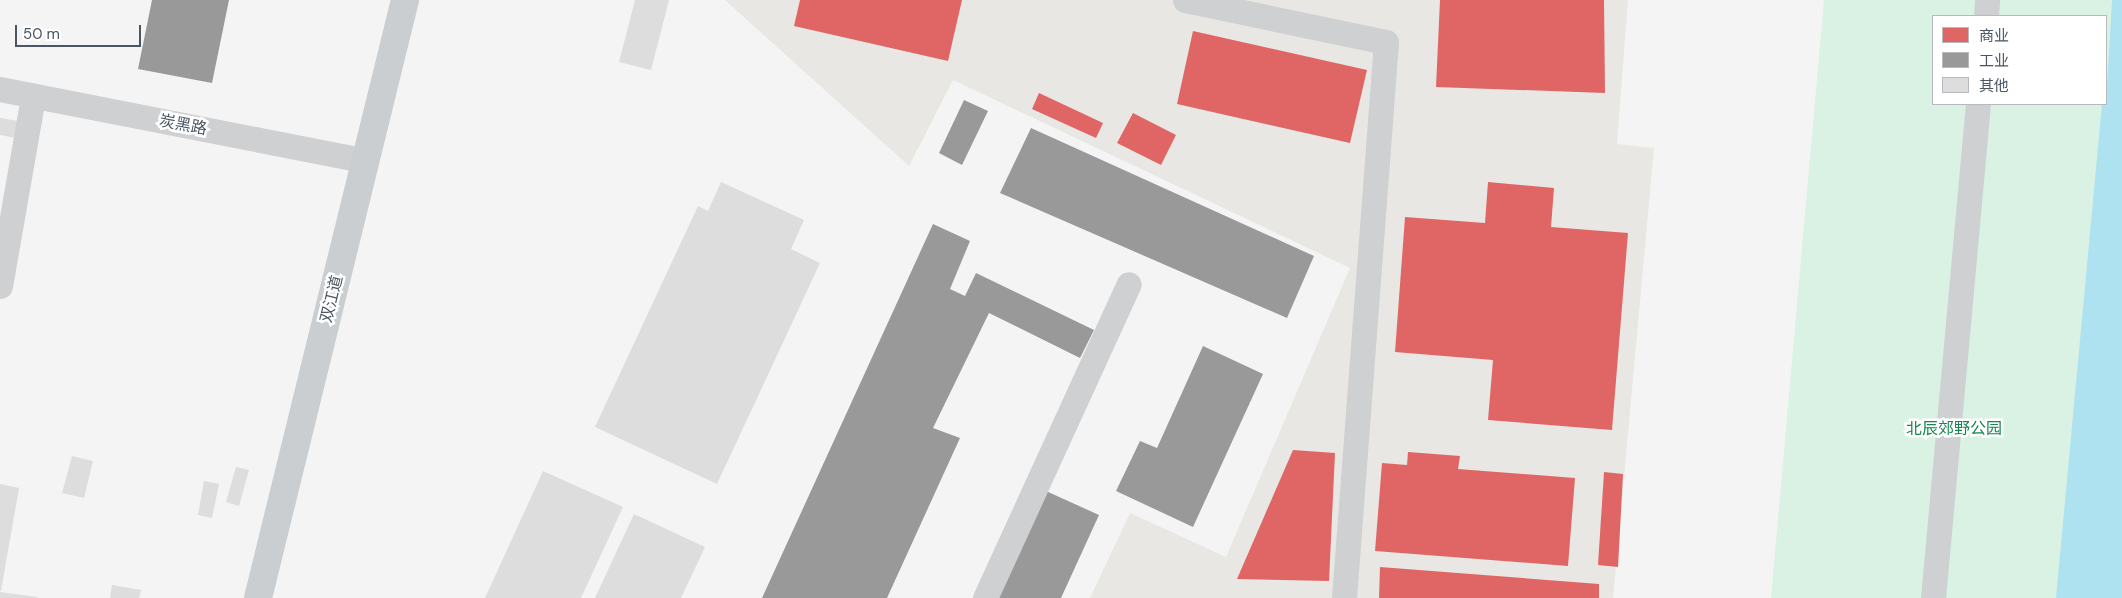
<!DOCTYPE html>
<meta charset="utf-8">
<style>
body{margin:0}
#map{position:relative;width:2122px;height:598px;overflow:hidden;background:#f4f4f4;font-family:"DM Sans","Noto Sans SC",sans-serif}
div>[style]{position:absolute}
[style*='--x']{left:calc(var(--x)*1px);top:calc(var(--y)*1px);width:calc(var(--w)*1px);rotate:calc(var(--a)*1deg)}
.commercial>*{inset:0;background:#e8e7e3}
.green>*{inset:0;background:#d9f2e3}
.water>*{inset:0;background:#aee2f0}
.shops>*{inset:0;background:#e06666}
.industry>*{inset:0;background:#999}
.building>*{inset:0;background:#ddddde}
.minor>*{height:25px;margin:-12.5px;padding:0 12.5px;transform-origin:12.5px;border-radius:12.5px;background:#ced0d2}
.major>*{height:28px;margin:-14px;padding:0 14px;transform-origin:14px;border-radius:14px;background:#caced1}
span{translate:-50% -50%;white-space:nowrap;text-align:center;line-height:1.15;-webkit-text-stroke:5px #fff;paint-order:stroke}
.street-label{font-size:16px;color:#4a5661}
.park-label{font-size:16px;color:#17864f}
.legend{position:absolute;left:1932px;top:15px;width:175px;height:90px;box-sizing:border-box;background:#fff;border:1px solid #b7bbc0;margin:0;padding:6px 9px;list-style:none;font-size:15px;color:#4a5661}
.legend li{display:flex;align-items:center;gap:10px;height:25px}
.legend b{width:25px;border:1px solid #b7bbc0}
.scale{position:absolute;left:15px;top:25px;width:126px;height:22px;box-sizing:border-box;border:2px solid #4a5661;border-top:0;padding-left:6px;font-size:15px;line-height:18px;white-space:nowrap;color:#4a5661;-webkit-text-stroke:4px #fff;paint-order:stroke}
</style>
<div id="map">
<div class="commercial">
<div style="clip-path:polygon(725px 0,1628px 0,1617px 144px,1654px 148px,1613px 598px,1090px 598px,1130px 513px,1226px 557px,1350px 268px,953px 80px,909px 166px)"></div>
</div>
<div class="green">
<div style="clip-path:polygon(evenodd,1824px 0,2122px 0,2122px 598px,1771px 598px,1824px 0,1933px 16px,2106px 16px,2106px 104px,1933px 104px,1933px 16px)"></div>
</div>
<div class="water">
<div style="clip-path:polygon(2112px 0,2122px 0,2122px 598px,2056px 598px,2102px 104px,2106px 104px)"></div>
</div>
<div class="shops">
<div style="clip-path:polygon(800px 0,962px 0,948px 61px,794px 26px)"></div>
<div style="clip-path:polygon(1440px 0,1604px 0,1605px 93px,1436px 87px)"></div>
<div style="clip-path:polygon(1193px 31px,1367px 70px,1350px 143px,1177px 104px)"></div>
<div style="clip-path:polygon(1039px 93px,1103px 123px,1096px 138px,1032px 109px)"></div>
<div style="clip-path:polygon(1133px 113px,1176px 135px,1161px 165px,1117px 143px)"></div>
<div style="clip-path:polygon(1488px 182px,1554px 188px,1551px 227px,1628px 233px,1612px 430px,1488px 420px,1493px 360px,1395px 352px,1405px 217px,1485px 223px)"></div>
<div style="clip-path:polygon(1293px 450px,1335px 453px,1329px 581px,1237px 579px)"></div>
<div style="clip-path:polygon(1408px 452px,1460px 456px,1458px 469px,1575px 478px,1568px 566px,1375px 551px,1382px 463px,1407px 465px)"></div>
<div style="clip-path:polygon(1604px 472px,1623px 474px,1618px 567px,1598px 565px)"></div>
<div style="clip-path:polygon(1380px 567px,1599px 584px,1599px 598px,1379px 598px)"></div>
</div>
<div class="industry">
<div style="clip-path:polygon(152px 0,229px 0,212px 83px,138px 69px)"></div>
<div style="clip-path:polygon(964px 100px,988px 111px,962px 165px,939px 153px)"></div>
<div style="clip-path:polygon(1031px 128px,1314px 256px,1287px 318px,1000px 193px)"></div>
<div style="clip-path:polygon(933px 224px,970px 241px,950px 289px,965px 296px,976px 273px,1094px 330px,1080px 358px,989px 313px,933px 428px,960px 438px,887px 598px,762px 598px)"></div>
<div style="clip-path:polygon(1203px 346px,1263px 374px,1193px 527px,1116px 491px,1140px 441px,1157px 448px)"></div>
<div style="clip-path:polygon(1046px 491px,1099px 515px,1061px 598px,996px 598px)"></div>
</div>
<div class="building">
<div style="clip-path:polygon(635px 0,669px 0,651px 70px,619px 62px)"></div>
<div style="clip-path:polygon(0 118px,18px 121px,16px 138px,0 135px)"></div>
<div style="clip-path:polygon(721px 182px,804px 220px,791px 249px,820px 263px,717px 484px,595px 427px,698px 206px,708px 211px)"></div>
<div style="clip-path:polygon(72px 456px,93px 461px,84px 498px,62px 493px)"></div>
<div style="clip-path:polygon(236px 467px,249px 470px,239px 506px,226px 502px)"></div>
<div style="clip-path:polygon(543px 471px,623px 507px,581px 598px,485px 598px)"></div>
<div style="clip-path:polygon(204px 481px,219px 484px,212px 518px,198px 515px)"></div>
<div style="clip-path:polygon(0 484px,19px 488px,1px 591px,0 591px)"></div>
<div style="clip-path:polygon(634px 514px,705px 547px,681px 598px,595px 598px)"></div>
<div style="clip-path:polygon(112px 585px,141px 590px,139px 598px,110px 598px)"></div>
<div style="clip-path:polygon(0 592px,38px 597px,37px 598px,0 598px)"></div>
</div>
<div class="minor">
<div style="--x:1185;--y:0;--w:205;--a:11.8"></div>
<div style="--x:1386;--y:42;--w:558;--a:94.32"></div>
<div style="--x:1986;--y:16;--w:16;--a:-86"></div>
<div style="--x:0;--y:89;--w:373;--a:11.1"></div>
<div style="--x:0;--y:286;--w:193;--a:-80.1"></div>
<div style="--x:985;--y:598;--w:345;--a:-65.4"></div>
<div style="--x:1933;--y:598;--w:496;--a:-84.8"></div>
</div>
<div class="major">
<div style="--x:258;--y:598;--w:616;--a:-76.19"></div>
</div>
<div class="street-label">
<span style="left:183px;top:125px;rotate:11deg">炭黑路</span>
<span style="left:332px;top:299px;rotate:-76deg">双江道</span>
</div>
<div class="park-label">
<span style="left:1954px;top:429px">北辰郊野公园</span>
</div>
<ul class="legend">
<li><b style="height:14px;background:#e06666"></b>商业</li>
<li><b style="height:14px;background:#999"></b>工业</li>
<li><b style="height:14px;background:#ddddde"></b>其他</li>
</ul>
<div class="scale">50 m</div>
</div>
